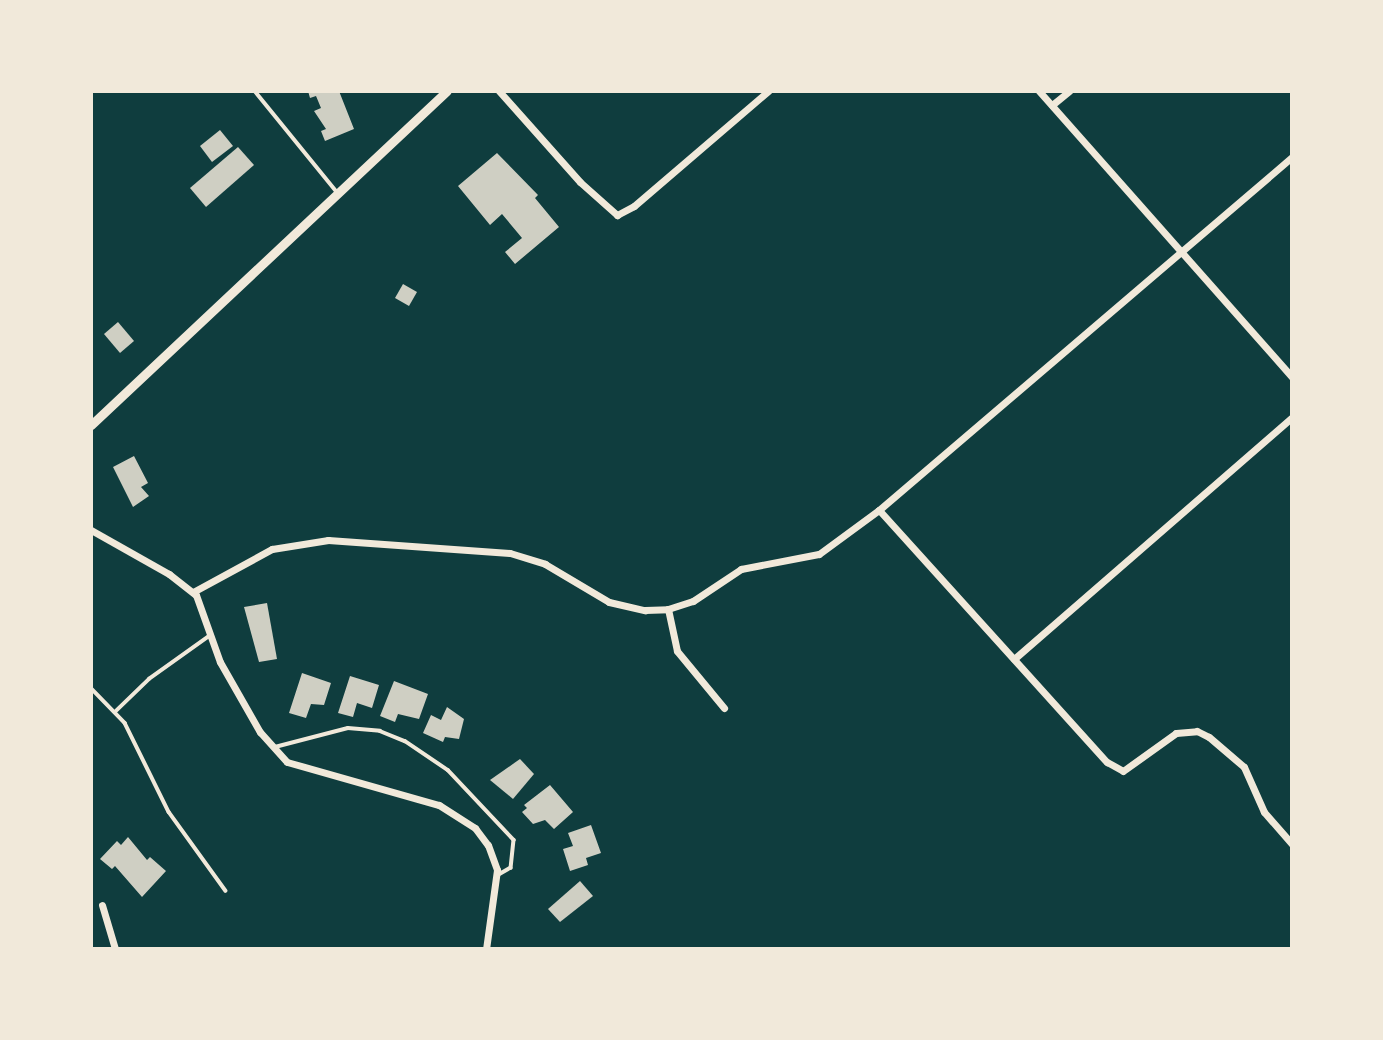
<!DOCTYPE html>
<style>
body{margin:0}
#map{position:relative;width:1383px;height:1040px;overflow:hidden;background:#0f3d3e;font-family:"Crimson Pro",serif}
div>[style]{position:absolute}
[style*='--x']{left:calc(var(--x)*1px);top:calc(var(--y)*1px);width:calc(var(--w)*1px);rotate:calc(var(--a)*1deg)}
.building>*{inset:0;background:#cfcfc3}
.service>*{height:3.5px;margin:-1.75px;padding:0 1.75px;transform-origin:1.75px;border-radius:1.75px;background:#f1e9da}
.minor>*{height:7px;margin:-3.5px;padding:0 3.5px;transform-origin:3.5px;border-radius:3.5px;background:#f1e9da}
.tertiary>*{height:9px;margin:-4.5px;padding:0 4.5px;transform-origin:4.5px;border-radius:4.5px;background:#f1e9da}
span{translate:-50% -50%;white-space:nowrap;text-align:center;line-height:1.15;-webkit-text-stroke:6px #f1e9da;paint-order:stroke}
.frame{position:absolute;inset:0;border:93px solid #f1e9da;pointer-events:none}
</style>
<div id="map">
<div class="building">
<div style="clip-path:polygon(308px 91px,339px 91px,354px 129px,325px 141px,321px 131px,326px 129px,314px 111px,321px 108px,316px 96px,310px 98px)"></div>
<div style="clip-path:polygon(220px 130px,233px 146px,212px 162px,200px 146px)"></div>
<div style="clip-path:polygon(238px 147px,254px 165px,206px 207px,190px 188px)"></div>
<div style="clip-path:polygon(497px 153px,538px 195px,535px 198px,559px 227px,515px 264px,505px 252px,522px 238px,502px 214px,490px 225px,458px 186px)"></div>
<div style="clip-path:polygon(403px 284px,417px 292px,409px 306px,395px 298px)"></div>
<div style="clip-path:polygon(118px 322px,134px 341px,120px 353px,104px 334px)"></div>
<div style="clip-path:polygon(134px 456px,148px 483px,141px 487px,149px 496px,133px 507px,113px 467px)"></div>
<div style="clip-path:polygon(267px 603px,277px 659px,259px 662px,244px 607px)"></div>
<div style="clip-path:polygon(302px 673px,331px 683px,324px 705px,311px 704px,306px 718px,289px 713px)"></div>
<div style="clip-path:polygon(350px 676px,379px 685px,372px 708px,357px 703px,353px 717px,338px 713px)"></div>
<div style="clip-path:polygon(394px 681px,428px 694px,419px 719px,398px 714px,395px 722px,380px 716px)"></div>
<div style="clip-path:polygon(447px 707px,464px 719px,459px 739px,445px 737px,443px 742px,423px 733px,431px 715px,441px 720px)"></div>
<div style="clip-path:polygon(520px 759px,534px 774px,513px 799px,490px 780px)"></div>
<div style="clip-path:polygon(550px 785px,573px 812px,554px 829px,545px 820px,533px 824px,522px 812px,527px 808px,524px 805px)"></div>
<div style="clip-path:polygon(591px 825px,601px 853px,586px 858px,588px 865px,570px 871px,563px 849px,573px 846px,568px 833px)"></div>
<div style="clip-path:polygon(128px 837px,147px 860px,150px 857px,166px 871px,142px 897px,115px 866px,112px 869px,100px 859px,117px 841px,121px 845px)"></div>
<div style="clip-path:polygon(580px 881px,593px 896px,560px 922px,548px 909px)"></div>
</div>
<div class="service">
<div style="--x:255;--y:91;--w:130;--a:50.9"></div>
<div style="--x:91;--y:688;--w:49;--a:45.8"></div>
<div style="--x:125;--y:723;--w:99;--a:63.7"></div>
<div style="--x:169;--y:812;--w:97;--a:54.2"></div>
<div style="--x:116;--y:711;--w:46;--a:-44.1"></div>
<div style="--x:149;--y:679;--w:74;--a:-35.6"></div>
<div style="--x:275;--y:747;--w:75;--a:-14.6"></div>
<div style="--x:348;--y:728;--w:32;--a:5"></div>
<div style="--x:380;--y:731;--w:27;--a:22"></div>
<div style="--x:405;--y:741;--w:52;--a:34"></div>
<div style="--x:448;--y:770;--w:96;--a:46.7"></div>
<div style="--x:514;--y:840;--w:28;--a:96"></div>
<div style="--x:511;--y:868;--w:16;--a:150"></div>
</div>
<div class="minor">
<div style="--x:499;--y:91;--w:122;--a:48.3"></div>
<div style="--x:580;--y:182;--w:50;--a:41.7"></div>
<div style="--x:617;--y:215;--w:19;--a:-28"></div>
<div style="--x:634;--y:206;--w:177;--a:-40.6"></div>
<div style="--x:1039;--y:91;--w:382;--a:48.5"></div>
<div style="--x:1052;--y:105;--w:22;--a:-39"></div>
<div style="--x:879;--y:510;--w:340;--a:47.9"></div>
<div style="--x:1107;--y:762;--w:18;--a:29"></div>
<div style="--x:1123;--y:771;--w:65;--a:-35.6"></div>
<div style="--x:1176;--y:733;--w:21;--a:-5"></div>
<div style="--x:1197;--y:731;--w:13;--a:27"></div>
<div style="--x:1209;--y:737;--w:46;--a:40.6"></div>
<div style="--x:1244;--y:767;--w:49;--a:66"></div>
<div style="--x:1264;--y:812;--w:43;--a:48.8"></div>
<div style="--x:91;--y:530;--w:90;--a:29.4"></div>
<div style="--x:169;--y:574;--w:34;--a:38"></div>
<div style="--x:196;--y:595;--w:71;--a:70.3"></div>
<div style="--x:220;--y:662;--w:81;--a:60.3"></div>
<div style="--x:260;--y:732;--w:40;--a:48"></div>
<div style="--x:287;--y:762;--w:158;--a:15.8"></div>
<div style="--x:439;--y:805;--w:43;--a:32.6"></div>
<div style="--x:475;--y:828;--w:21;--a:53"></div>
<div style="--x:488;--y:845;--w:27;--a:70"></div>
<div style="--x:497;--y:870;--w:80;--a:97.9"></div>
<div style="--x:193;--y:592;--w:90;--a:-28.6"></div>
<div style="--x:272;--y:549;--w:57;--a:-9.1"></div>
<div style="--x:328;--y:540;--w:182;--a:4.1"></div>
<div style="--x:510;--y:553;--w:37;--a:17"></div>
<div style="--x:545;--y:564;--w:74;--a:30.7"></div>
<div style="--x:609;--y:602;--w:37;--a:13"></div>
<div style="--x:645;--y:610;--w:23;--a:-2"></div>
<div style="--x:668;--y:609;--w:26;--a:-18"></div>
<div style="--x:693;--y:601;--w:58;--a:-33.7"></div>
<div style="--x:741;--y:569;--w:79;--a:-10.9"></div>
<div style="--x:819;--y:554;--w:74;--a:-36.3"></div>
<div style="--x:879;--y:510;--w:543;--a:-40.52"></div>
<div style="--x:668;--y:609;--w:43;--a:77.9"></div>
<div style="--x:677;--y:651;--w:74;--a:50.5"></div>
<div style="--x:1014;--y:659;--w:369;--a:-41"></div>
<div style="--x:102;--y:905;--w:46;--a:73.5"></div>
</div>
<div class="tertiary">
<div style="--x:91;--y:425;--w:488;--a:-43.2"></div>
</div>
<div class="frame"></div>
</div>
